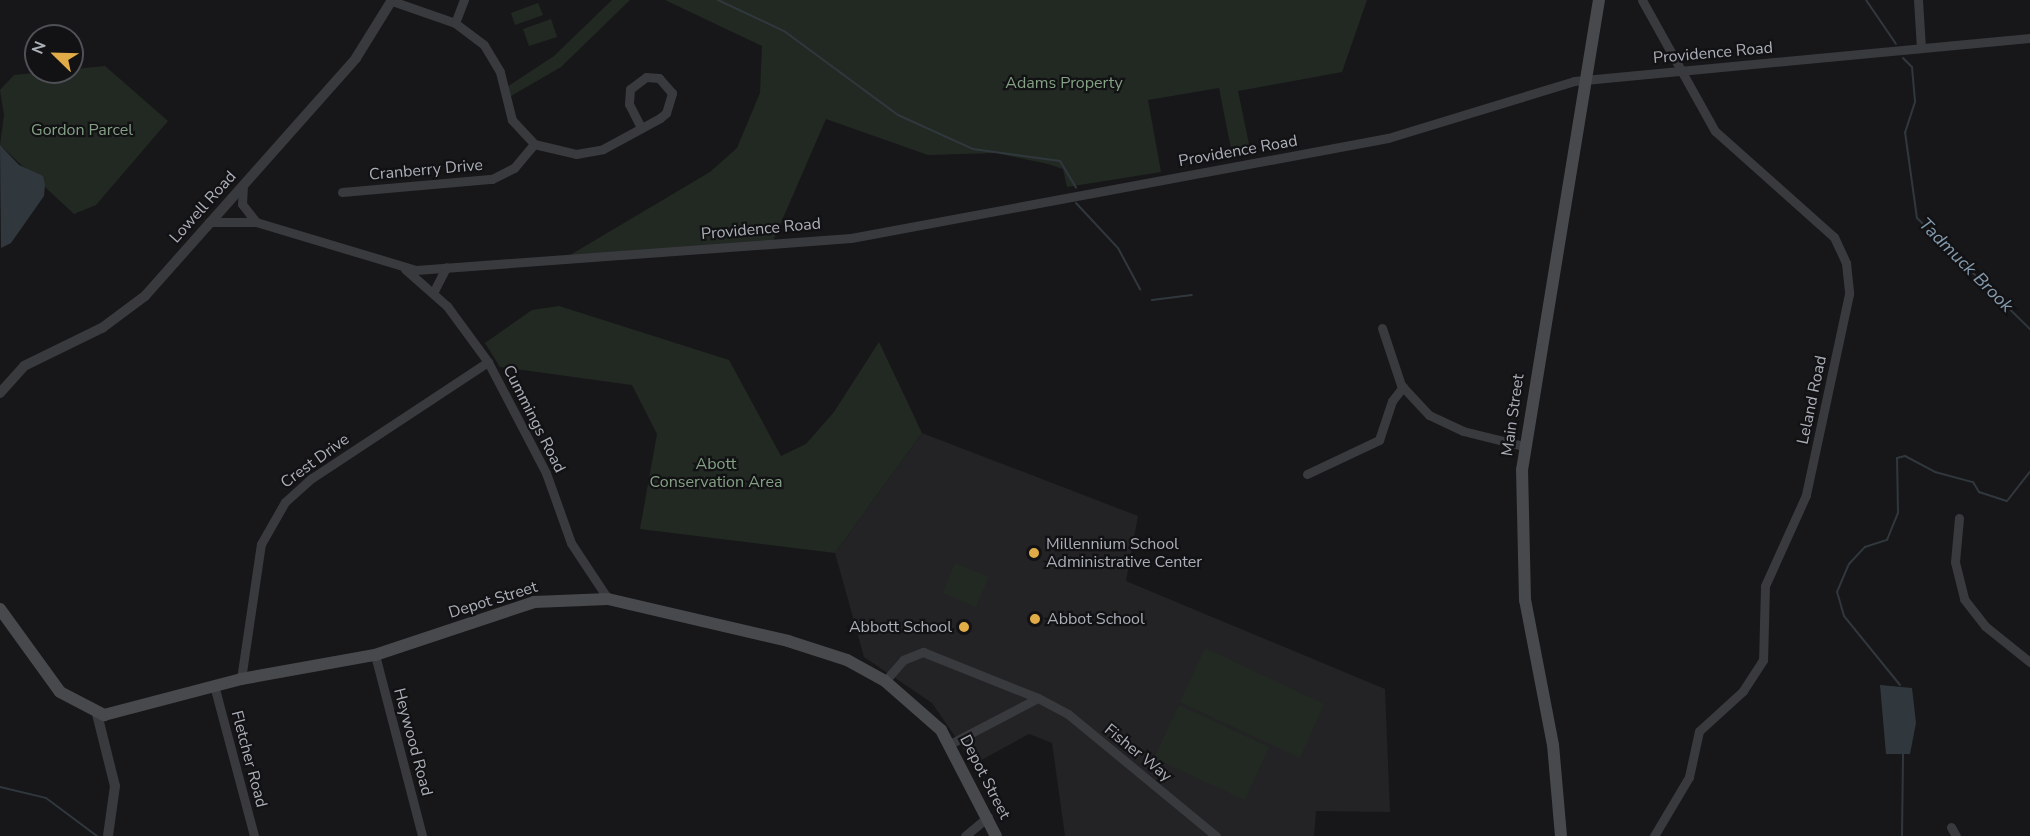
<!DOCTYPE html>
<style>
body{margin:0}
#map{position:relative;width:2030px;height:836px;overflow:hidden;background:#171719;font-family:"Nunito Sans",sans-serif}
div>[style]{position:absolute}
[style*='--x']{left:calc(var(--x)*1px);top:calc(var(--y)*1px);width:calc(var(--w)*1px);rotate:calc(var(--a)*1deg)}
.built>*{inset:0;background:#232326}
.green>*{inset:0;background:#222923}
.water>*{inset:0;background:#30383e}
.stream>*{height:2px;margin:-1px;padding:0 1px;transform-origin:1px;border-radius:1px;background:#30383e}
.minor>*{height:9px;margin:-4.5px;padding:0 4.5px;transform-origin:4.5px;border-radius:4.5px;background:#393a3e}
.tertiary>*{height:10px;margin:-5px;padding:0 5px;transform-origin:5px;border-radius:5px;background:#393a3e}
.secondary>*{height:12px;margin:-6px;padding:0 6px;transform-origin:6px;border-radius:6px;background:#47494d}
.dots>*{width:16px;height:16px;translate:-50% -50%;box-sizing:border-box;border:3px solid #121214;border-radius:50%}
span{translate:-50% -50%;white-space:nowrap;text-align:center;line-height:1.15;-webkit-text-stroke:4.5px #121214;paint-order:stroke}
.street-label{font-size:16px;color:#abafb8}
.park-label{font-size:16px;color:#84a185}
.poi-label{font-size:16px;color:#abafb8}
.left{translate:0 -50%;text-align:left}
.right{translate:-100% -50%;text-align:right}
.water-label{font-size:18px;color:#859caf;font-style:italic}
.north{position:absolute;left:24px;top:24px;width:60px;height:60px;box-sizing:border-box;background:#121214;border:2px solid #4f5156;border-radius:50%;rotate:293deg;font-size:16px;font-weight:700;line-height:24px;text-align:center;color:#abafb8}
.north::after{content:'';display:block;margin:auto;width:21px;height:27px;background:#e1ac47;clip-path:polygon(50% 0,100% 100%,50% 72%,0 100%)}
</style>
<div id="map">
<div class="built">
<div style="clip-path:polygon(922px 433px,1138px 516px,1126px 581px,1385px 689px,1390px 812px,1316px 811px,1314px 836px,1065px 836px,1052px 743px,1029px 734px,974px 764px,932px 703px,864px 657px,835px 553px)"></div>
</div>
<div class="green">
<div style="clip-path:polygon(612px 0,630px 0,561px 67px,506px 99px,504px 89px,554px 56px)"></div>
<div style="clip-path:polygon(665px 0,1367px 0,1342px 72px,1238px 91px,1251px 154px,1233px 159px,1219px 88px,1148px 100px,1161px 172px,1067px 187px,1063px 169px,1048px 164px,996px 153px,928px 155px,826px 119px,773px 241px,560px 261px,710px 172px,737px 148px,760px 93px,762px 46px)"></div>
<div style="clip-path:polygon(538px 3px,543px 15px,515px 25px,511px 13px)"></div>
<div style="clip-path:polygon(551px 19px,557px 37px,529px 46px,523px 29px)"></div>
<div style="clip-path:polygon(105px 66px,168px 121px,96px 205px,74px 214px,0 145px,4px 115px,0 90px,14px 75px)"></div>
<div style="clip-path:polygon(559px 306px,729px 360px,781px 456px,806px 444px,834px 412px,879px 342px,922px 433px,835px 553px,640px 529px,657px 434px,632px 385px,500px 367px,485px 343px,532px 310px)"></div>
<div style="clip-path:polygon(955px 563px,989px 577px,976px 607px,943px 593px)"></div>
<div style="clip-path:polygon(1205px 648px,1324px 704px,1300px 758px,1180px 702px)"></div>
<div style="clip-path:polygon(1179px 705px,1269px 747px,1245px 800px,1154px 758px)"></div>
</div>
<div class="water">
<div style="clip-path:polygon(0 145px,19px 165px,43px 176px,45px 185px,44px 196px,11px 243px,1px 248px)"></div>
<div style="clip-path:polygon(1880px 685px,1912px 688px,1916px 723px,1910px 754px,1886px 754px)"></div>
</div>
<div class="stream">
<div style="--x:718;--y:0;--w:73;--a:25.2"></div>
<div style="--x:784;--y:31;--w:142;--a:36.4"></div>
<div style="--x:898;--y:115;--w:82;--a:24.4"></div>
<div style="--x:973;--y:149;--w:88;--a:7.9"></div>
<div style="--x:1060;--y:161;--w:31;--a:59"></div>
<div style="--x:1866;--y:0;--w:53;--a:55.7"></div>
<div style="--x:1903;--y:58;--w:13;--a:45"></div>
<div style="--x:1912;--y:67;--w:35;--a:85"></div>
<div style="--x:1915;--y:102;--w:32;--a:108"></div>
<div style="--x:1905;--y:132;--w:87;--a:82.1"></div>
<div style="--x:1917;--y:218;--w:158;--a:44.5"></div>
<div style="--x:1076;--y:203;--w:62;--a:47"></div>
<div style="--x:1118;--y:248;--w:47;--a:61.8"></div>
<div style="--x:1152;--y:300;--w:40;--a:-7.1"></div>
<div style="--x:1900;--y:685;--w:89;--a:-129.1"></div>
<div style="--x:1844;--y:616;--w:25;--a:-106"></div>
<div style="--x:1837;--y:592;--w:30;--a:-67"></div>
<div style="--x:1849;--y:564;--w:23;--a:-47"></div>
<div style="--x:1865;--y:547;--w:23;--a:-18"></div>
<div style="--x:1887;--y:540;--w:29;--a:-68"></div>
<div style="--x:1898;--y:513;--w:55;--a:-91"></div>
<div style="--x:1897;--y:458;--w:8;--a:-14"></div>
<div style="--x:1905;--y:456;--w:34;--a:28"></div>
<div style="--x:1935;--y:472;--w:39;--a:15"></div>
<div style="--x:1973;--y:482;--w:12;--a:59"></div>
<div style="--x:1979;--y:492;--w:29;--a:18"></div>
<div style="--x:2007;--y:501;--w:37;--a:-52"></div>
<div style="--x:0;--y:787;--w:47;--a:13.4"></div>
<div style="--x:46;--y:798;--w:64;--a:36.7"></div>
<div style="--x:1902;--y:836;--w:82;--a:-89.3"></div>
</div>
<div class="minor">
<div style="--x:1642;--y:0;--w:150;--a:60.9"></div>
<div style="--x:1715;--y:131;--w:159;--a:41.7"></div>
<div style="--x:1834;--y:237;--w:29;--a:65"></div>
<div style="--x:1846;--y:263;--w:31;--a:84"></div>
<div style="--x:1849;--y:294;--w:206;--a:102.1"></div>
<div style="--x:1806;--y:495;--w:100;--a:114.3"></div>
<div style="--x:1765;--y:586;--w:74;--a:91.5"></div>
<div style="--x:1763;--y:660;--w:37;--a:123"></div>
<div style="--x:1743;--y:691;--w:59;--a:137.7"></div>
<div style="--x:1699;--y:731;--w:47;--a:102.3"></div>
<div style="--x:1689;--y:777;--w:69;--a:120.7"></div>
<div style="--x:1918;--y:0;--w:48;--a:86.4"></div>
<div style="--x:392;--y:1;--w:67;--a:19.2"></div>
<div style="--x:455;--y:23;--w:36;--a:37"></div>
<div style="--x:484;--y:45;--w:31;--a:59"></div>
<div style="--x:500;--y:72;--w:49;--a:76"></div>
<div style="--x:512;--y:120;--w:33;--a:47"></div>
<div style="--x:534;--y:144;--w:43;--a:13.4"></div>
<div style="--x:576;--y:154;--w:27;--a:-10"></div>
<div style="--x:603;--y:149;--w:65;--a:-28.5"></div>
<div style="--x:660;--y:118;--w:8;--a:-40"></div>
<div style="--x:666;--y:113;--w:21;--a:-73"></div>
<div style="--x:672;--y:93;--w:20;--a:-131"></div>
<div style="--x:659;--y:78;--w:13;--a:-176"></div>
<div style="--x:646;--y:77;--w:20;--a:143"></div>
<div style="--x:630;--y:89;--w:15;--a:94"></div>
<div style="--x:629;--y:104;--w:27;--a:63"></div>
<div style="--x:455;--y:23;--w:25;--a:-69"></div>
<div style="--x:243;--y:185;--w:19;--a:93"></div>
<div style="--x:242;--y:204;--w:23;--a:52"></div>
<div style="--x:342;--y:192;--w:151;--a:-5"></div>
<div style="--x:492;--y:179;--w:25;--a:-27"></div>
<div style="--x:514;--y:168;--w:31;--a:-50"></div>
<div style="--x:209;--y:222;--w:47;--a:0"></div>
<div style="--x:256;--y:222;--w:167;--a:16.7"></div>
<div style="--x:416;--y:270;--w:436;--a:-4.2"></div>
<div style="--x:851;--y:238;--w:546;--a:-10.55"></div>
<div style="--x:1388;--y:138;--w:195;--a:-17"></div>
<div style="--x:1574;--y:81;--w:458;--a:-5.4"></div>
<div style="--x:405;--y:269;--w:56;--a:41.4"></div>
<div style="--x:447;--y:306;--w:69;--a:53.8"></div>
<div style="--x:488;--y:362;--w:125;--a:62.4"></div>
<div style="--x:546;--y:473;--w:74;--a:70.3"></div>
<div style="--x:571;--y:543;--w:67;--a:56.5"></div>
<div style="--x:433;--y:293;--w:29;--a:-63"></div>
<div style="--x:1382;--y:328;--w:60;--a:71.6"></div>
<div style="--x:1401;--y:385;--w:41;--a:47"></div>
<div style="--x:1429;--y:415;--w:38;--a:25"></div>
<div style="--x:1463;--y:431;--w:63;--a:13.8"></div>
<div style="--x:1307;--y:474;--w:80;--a:-25.3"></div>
<div style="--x:1379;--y:440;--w:41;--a:-71.6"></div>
<div style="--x:1392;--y:401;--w:18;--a:-52"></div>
<div style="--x:1959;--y:518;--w:44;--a:95.2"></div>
<div style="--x:1955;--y:562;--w:38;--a:76"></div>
<div style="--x:1964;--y:599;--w:34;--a:52"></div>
<div style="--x:1985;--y:626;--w:58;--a:38.7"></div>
<div style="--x:375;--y:655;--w:187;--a:75.4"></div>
<div style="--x:241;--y:679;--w:136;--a:-81.6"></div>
<div style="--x:261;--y:544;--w:48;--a:-60.3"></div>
<div style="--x:285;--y:502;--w:36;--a:-42"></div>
<div style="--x:312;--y:478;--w:211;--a:-33.4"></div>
<div style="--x:885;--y:681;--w:28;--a:-49"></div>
<div style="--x:903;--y:660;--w:22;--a:-22"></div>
<div style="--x:923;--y:652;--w:124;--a:21.8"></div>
<div style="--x:215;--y:689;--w:152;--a:75.1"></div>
<div style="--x:950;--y:744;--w:99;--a:-27.6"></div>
<div style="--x:1038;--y:698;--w:34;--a:28"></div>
<div style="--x:1068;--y:714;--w:192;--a:39.5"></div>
<div style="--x:1951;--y:827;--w:10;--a:61"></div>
<div style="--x:965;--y:836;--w:30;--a:-40"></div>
</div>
<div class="tertiary">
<div style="--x:0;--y:393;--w:36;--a:-48"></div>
<div style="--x:24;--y:366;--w:87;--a:-26"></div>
<div style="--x:102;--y:328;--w:54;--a:-36.7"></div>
<div style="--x:145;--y:296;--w:318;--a:-48.4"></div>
<div style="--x:356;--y:58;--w:68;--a:-58.2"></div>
<div style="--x:97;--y:714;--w:74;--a:76"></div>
<div style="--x:115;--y:786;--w:50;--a:98"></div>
</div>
<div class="secondary">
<div style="--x:0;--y:609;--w:102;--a:54.1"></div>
<div style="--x:60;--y:692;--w:50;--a:27.6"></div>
<div style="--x:104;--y:715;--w:142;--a:-14.7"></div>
<div style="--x:241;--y:679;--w:136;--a:-10.2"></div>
<div style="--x:375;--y:655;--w:168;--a:-18.4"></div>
<div style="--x:534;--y:602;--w:74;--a:-2.3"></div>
<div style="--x:608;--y:599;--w:185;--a:13.1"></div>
<div style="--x:788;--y:641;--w:62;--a:17.9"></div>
<div style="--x:847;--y:660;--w:43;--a:28.9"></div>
<div style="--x:885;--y:681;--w:74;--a:41.2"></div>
<div style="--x:941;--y:730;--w:119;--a:62.6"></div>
<div style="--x:1561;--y:836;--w:91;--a:-95"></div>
<div style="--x:1553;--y:745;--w:148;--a:-100.9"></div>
<div style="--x:1525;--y:600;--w:130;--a:-91.3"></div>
<div style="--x:1522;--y:470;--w:476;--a:-80.7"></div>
</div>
<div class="dots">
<div style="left:1034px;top:553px;background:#e1ac47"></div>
<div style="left:1035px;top:619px;background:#e1ac47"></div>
<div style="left:964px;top:627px;background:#e1ac47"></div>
</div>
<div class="street-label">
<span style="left:1713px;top:53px;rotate:-5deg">Providence Road</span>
<span style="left:1238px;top:151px;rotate:-10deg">Providence Road</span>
<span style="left:426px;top:170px;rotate:-5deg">Cranberry Drive</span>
<span style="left:203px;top:207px;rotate:-48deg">Lowell Road</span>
<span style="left:761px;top:229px;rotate:-5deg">Providence Road</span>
<span style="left:1812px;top:400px;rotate:-78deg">Leland Road</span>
<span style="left:1513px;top:415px;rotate:-82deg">Main Street</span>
<span style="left:534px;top:419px;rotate:63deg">Cummings Road</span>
<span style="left:315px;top:461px;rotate:-36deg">Crest Drive</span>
<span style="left:493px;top:600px;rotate:-17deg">Depot Street</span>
<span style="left:413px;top:742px;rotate:75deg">Heywood Road</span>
<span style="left:1138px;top:753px;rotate:39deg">Fisher Way</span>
<span style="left:249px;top:759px;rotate:75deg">Fletcher Road</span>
<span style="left:985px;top:777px;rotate:63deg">Depot Street</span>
</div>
<div class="park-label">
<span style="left:1064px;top:83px">Adams Property</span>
<span style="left:82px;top:130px">Gordon Parcel</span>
<span style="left:716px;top:473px">Abott<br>Conservation Area</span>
</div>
<div class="poi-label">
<span class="left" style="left:1046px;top:553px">Millennium School<br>Administrative Center</span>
<span class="left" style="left:1047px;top:619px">Abbot School</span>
<span class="right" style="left:952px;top:627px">Abbott School</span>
</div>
<div class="water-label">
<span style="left:1966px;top:265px;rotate:45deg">Tadmuck Brook</span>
</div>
<div class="north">N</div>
</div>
